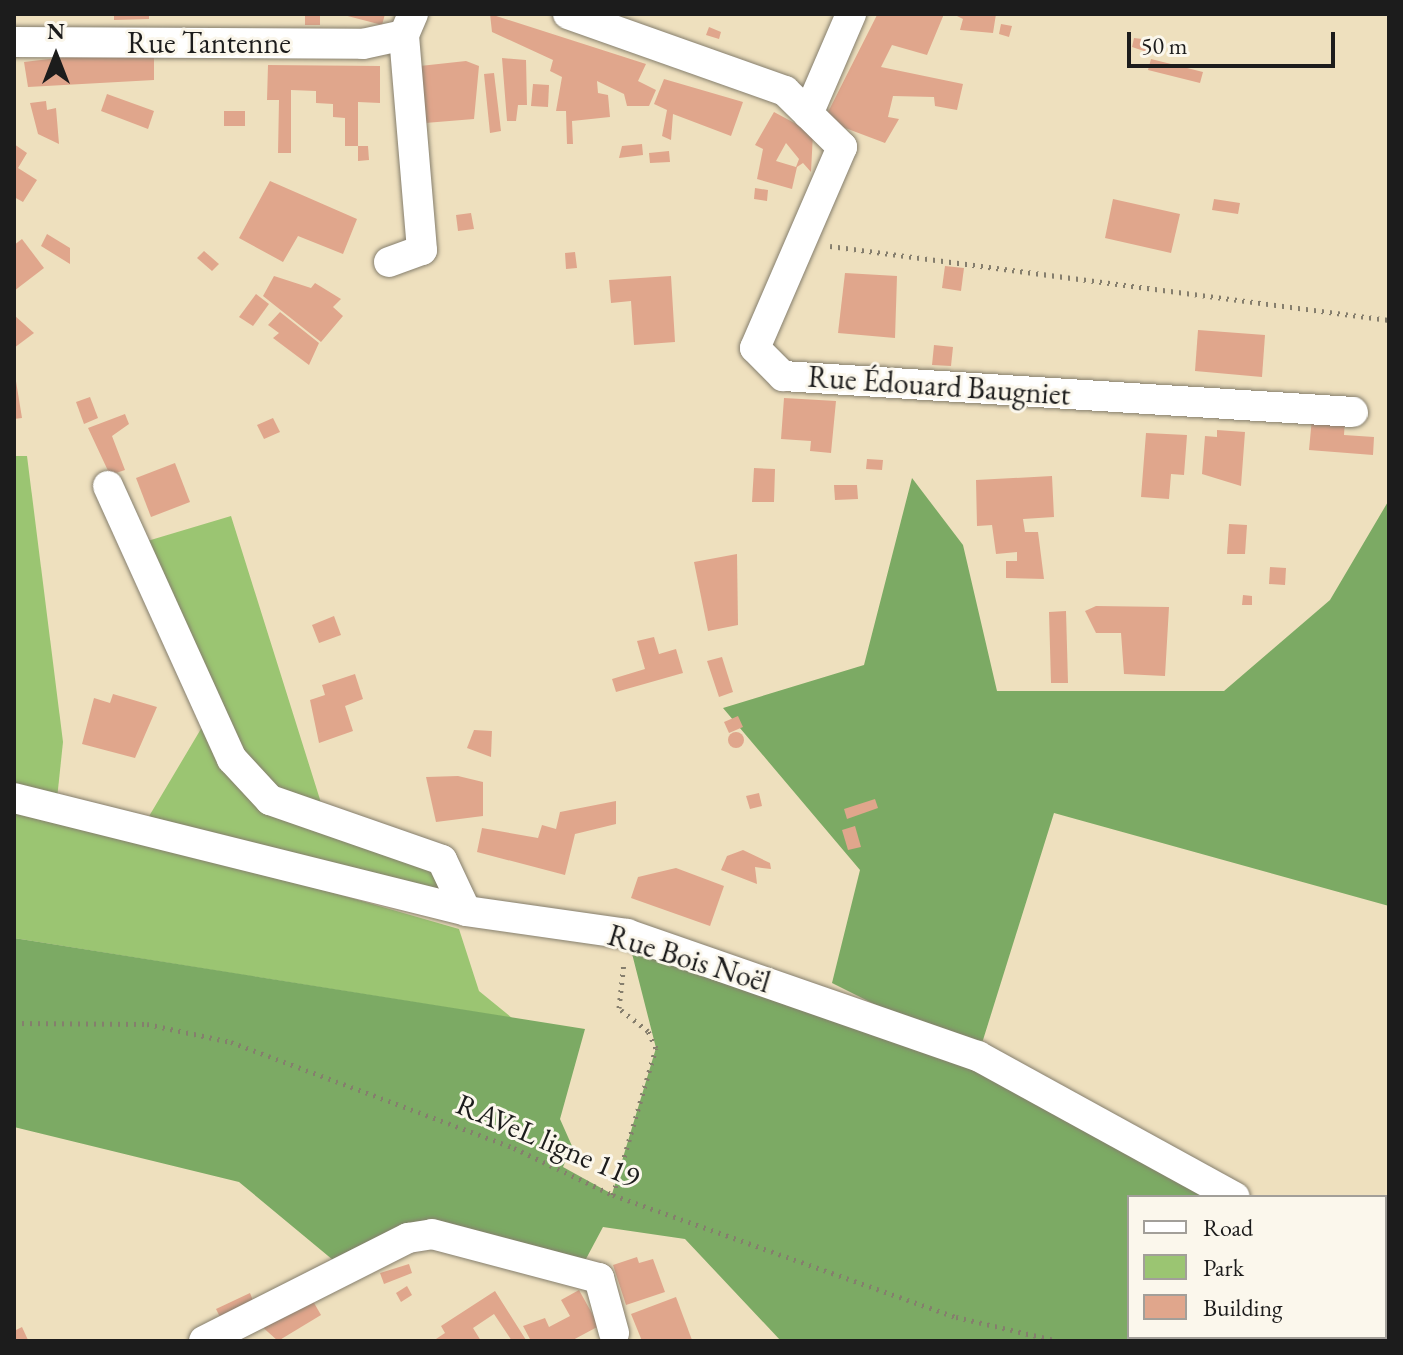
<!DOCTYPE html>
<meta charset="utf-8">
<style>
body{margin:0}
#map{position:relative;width:1403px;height:1355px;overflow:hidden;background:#eee0be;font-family:"EB Garamond",serif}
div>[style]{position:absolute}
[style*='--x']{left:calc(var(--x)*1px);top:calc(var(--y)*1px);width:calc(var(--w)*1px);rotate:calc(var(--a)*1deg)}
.green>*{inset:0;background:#9bc572}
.forest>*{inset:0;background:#7caa64}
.building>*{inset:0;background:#e0a68c}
.round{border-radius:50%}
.path>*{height:5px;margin-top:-2.5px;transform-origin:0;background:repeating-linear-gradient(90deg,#857e6d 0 2px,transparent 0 8px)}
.roads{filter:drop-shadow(0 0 2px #857e6d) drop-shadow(0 0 2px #857e6d)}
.minor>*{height:30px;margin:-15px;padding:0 15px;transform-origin:15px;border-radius:15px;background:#fff}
span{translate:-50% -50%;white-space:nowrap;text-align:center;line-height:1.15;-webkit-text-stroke:6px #fbf7ec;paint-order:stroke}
.street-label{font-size:30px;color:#1c1c1c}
.frame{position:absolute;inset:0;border:16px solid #1c1c1c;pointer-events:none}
.legend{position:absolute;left:1127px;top:1195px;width:260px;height:144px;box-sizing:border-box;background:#fbf7ec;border:2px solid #a29f99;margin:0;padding:10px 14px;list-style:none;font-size:24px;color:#1c1c1c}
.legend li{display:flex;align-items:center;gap:16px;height:40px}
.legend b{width:40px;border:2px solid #a29f99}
.north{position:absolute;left:16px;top:16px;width:80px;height:80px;-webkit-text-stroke:6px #fbf7ec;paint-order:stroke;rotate:0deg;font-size:22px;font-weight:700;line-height:32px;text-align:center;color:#1c1c1c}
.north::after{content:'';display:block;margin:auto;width:28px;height:36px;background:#1c1c1c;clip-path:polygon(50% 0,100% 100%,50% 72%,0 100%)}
.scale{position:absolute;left:1127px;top:32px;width:208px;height:36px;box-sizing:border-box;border:4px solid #1c1c1c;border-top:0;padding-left:10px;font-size:24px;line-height:28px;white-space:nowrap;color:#1c1c1c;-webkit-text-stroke:6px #fbf7ec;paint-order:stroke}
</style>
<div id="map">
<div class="green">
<div style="clip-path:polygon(14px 456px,27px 456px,63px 742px,57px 799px,14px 784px)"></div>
<div style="clip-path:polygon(231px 516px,328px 825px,442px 860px,466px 911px,145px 823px,211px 712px,144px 542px)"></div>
<div style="clip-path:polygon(14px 801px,459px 929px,479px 991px,512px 1018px,14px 938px)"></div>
</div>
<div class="forest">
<div style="clip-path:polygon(912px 478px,963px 545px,997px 691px,1224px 691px,1330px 600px,1389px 500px,1389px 906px,1054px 813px,978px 1056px,1235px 1197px,1129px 1197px,1129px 1337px,1385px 1337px,1385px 1295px,1389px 1341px,781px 1341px,685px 1239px,603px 1227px,579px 1272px,413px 1237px,339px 1265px,239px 1182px,14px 1127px,14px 938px,585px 1029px,560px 1119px,572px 1146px,563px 1167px,612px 1194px,656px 1048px,627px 934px,970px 1052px,832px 983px,860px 870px,723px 708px,864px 665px)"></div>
</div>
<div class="building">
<div style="clip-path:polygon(114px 14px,149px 14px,149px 19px,114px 20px)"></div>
<div style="clip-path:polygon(305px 14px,320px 14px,320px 25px,305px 25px)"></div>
<div style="clip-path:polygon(340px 14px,385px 14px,382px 25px)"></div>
<div style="clip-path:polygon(490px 14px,646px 64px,638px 81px,656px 90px,649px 106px,627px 106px,624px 94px,597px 81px,598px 93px,608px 95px,610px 117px,572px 121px,573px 144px,567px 144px,566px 111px,556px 111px,562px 77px,550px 71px,553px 60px,492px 32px)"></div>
<div style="clip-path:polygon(944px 14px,927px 55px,892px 45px,881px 67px,963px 84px,957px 110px,935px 106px,934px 97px,893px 96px,888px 117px,899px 119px,885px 143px,824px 120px,877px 15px)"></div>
<div style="clip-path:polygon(953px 14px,996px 14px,993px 33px,960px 30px,963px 19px)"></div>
<div style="clip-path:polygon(1001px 24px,1012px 26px,1009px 37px,999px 34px)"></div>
<div style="clip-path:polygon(709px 27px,721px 32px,719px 39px,706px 35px)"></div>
<div style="clip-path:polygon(1134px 38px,1159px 41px,1156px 55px,1132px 47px)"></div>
<div style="clip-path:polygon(91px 54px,154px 56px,154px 80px,28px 87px,24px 62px)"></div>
<div style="clip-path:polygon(502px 58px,526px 60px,527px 105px,518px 105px,516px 121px,507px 121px)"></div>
<div style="clip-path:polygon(1151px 59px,1203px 72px,1200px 83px,1148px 70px)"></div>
<div style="clip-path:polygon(466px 61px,479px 66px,474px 119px,425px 123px,420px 66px)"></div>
<div style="clip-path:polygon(268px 65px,380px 66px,380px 103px,358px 102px,358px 146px,345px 146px,345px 118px,333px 117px,333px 104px,316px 103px,316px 91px,291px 90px,291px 153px,278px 153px,279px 100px,267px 100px)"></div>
<div style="clip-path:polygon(494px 73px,501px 131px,490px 133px,484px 74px)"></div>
<div style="clip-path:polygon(664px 79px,743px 102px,731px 136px,673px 114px,671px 140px,662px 136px,667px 110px,654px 104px)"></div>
<div style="clip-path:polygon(533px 84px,549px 85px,548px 107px,531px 106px)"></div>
<div style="clip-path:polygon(107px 94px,154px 111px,148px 129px,101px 111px)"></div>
<div style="clip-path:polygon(46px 101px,47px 110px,56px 108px,59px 144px,38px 134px,30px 103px)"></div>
<div style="clip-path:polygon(224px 111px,245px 111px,245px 126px,224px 126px)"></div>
<div style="clip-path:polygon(evenodd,774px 112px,813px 133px,811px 172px,803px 163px,797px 167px,792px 189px,757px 179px,763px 149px,755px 145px,774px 112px,786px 143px,799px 159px,796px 167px,776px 161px,786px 143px)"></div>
<div style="clip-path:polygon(14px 144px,27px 153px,18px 168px,37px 180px,23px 202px,14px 197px)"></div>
<div style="clip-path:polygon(642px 144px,643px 155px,619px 158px,622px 146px)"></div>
<div style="clip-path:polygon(358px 146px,368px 146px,369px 160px,358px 161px)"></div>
<div style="clip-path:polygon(669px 151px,670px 162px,650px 163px,649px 153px)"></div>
<div style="clip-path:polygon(270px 181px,357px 219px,343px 254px,298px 236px,283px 262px,239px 238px)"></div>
<div style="clip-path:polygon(755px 188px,768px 190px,767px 201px,754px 199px)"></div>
<div style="clip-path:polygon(1113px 199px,1180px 214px,1171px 253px,1105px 238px)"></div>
<div style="clip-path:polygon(1214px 199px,1240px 203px,1238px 214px,1212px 210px)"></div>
<div style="clip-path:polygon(471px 213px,474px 229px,458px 231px,456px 215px)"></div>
<div style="clip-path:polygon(47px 234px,70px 248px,70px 264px,41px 246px)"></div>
<div style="clip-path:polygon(22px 239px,44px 268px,14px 291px,14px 245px)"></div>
<div style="clip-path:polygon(204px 251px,219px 264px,212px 271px,197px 258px)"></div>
<div style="clip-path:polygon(575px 252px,577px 268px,566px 269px,565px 253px)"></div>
<div style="clip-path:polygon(945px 266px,964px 268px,961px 291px,942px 288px)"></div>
<div style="clip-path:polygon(845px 273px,897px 276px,895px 338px,838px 333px)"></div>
<div style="clip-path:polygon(274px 276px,311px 288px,315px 283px,341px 299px,333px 307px,343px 316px,321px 342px,263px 296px)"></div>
<div style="clip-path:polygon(671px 276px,675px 342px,634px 345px,631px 301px,611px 303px,609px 280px)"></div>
<div style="clip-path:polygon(256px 294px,269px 304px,253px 326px,239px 317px)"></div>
<div style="clip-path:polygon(280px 312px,319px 343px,309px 365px,273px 338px,279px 333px,268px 325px)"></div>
<div style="clip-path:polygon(14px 315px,34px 333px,14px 348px)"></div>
<div style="clip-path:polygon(1198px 330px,1265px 335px,1262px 377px,1195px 371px)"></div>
<div style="clip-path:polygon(934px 345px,953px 347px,951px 366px,932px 365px)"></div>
<div style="clip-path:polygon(14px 369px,22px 418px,14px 419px)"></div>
<div style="clip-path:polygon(90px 397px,98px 418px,84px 424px,76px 402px)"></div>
<div style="clip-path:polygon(784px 398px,836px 401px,831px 453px,810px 451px,811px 441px,781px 439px)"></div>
<div style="clip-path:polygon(125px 414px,129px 424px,112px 436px,125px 470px,110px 475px,88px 428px)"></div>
<div style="clip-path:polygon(273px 418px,280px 432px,264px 439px,257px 425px)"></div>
<div style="clip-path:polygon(1312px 418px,1345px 420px,1344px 435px,1374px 437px,1373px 455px,1309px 450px)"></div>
<div style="clip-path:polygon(1217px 430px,1245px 432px,1241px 486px,1202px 474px,1205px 436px,1217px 437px)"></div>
<div style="clip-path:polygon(1146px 433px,1187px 435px,1184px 475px,1171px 474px,1169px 499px,1141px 497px)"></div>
<div style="clip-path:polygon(867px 459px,883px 460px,882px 470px,866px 469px)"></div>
<div style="clip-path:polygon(175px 463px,190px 502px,151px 517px,136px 478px)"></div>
<div style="clip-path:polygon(754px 468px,775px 469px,774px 502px,752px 502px)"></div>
<div style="clip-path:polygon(1052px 476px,1054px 517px,1023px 519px,1025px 532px,1038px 532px,1044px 579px,1006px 578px,1006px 561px,1017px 561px,1017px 552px,996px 554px,992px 525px,977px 526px,976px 480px)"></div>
<div style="clip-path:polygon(834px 485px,857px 485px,858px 499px,835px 500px)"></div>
<div style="clip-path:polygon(1229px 524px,1247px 525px,1245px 554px,1227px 554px)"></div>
<div style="clip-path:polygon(737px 554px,738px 625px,708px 631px,694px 562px)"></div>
<div style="clip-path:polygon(1270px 567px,1286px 568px,1285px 585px,1269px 584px)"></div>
<div style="clip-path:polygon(1243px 595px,1252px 596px,1252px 605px,1242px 605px)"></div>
<div style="clip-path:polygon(1096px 606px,1169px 607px,1165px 676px,1124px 674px,1121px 633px,1096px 633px,1085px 611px)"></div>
<div style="clip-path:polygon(1066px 611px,1068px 683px,1051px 683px,1049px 612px)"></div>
<div style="clip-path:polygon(334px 616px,341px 635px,319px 643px,312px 625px)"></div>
<div style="clip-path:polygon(654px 637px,659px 654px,676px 649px,683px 673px,616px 692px,612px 679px,645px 669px,637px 641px)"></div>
<div style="clip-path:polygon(722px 657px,733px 692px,719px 697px,707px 661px)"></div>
<div style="clip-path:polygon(355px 674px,363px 699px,345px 706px,353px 731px,319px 743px,310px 700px,325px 695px,322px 685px)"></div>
<div style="clip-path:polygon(113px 694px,157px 707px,135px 758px,82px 744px,94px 698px,110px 703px)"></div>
<div style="clip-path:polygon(738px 716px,743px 727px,729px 733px,724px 722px)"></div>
<div style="clip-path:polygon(474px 730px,492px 731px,491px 757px,467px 748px)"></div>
<div class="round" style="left:728px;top:732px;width:16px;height:16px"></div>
<div style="clip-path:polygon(458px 776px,483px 782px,483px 816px,436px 822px,426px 777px)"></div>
<div style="clip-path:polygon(759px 793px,762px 806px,750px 809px,746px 796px)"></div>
<div style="clip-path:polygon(875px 799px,878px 808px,847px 819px,844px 809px)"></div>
<div style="clip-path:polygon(616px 801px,616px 824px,575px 834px,565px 875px,477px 852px,482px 828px,538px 838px,542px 825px,556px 829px,560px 812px)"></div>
<div style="clip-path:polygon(855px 826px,861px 847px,848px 850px,842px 830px)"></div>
<div style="clip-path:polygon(743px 850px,770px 863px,771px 869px,755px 867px,757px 884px,721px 870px,727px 856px)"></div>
<div style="clip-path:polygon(676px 868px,724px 886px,710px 926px,631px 898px,638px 877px)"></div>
<div style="clip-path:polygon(637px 1257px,639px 1263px,653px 1259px,665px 1292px,626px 1305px,613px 1265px)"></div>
<div style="clip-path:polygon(409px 1264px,412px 1273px,384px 1284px,380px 1273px)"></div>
<div style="clip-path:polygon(407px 1286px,412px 1295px,401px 1302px,396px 1293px)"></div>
<div style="clip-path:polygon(579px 1290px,599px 1326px,571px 1341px,531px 1341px,523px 1326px,545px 1318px,549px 1327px,570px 1316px,561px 1300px)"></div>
<div style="clip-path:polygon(495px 1291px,526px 1340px,512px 1341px,494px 1314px,473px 1328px,481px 1341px,433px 1341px,445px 1333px,441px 1326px)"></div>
<div style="clip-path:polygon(250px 1293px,254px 1303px,221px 1319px,216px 1309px)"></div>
<div style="clip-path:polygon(310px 1296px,321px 1315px,278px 1341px,259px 1324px)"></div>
<div style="clip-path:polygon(676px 1297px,692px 1340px,642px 1341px,631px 1314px)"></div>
<div style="clip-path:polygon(22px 1327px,28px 1340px,14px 1341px,14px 1331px)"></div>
</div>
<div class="path">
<div style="--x:830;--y:246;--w:564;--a:7.54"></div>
<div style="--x:14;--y:1023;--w:133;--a:0.4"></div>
<div style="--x:147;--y:1024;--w:86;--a:12.1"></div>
<div style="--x:231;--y:1042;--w:302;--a:20.5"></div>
<div style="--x:514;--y:1148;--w:110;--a:25.4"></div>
<div style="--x:613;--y:1195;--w:364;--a:19.6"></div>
<div style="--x:956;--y:1317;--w:105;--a:13.2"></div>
<div style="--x:613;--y:1195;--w:153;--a:-73.7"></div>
<div style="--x:656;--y:1048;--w:19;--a:-115"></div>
<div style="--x:648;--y:1031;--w:37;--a:-142"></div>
<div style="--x:619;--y:1008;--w:46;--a:-83.8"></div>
</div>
<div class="roads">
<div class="minor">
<div style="--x:568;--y:14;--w:230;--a:19.5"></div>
<div style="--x:785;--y:91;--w:80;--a:44.5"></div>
<div style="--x:842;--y:147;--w:219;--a:113.4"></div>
<div style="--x:755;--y:348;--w:40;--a:45"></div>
<div style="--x:783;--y:376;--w:571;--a:3.61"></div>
<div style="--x:14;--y:42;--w:349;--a:0.3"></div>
<div style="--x:363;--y:44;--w:42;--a:-12.4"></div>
<div style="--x:404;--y:35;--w:23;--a:-67"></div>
<div style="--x:808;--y:114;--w:109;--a:-66.7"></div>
<div style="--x:389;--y:262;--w:35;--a:-20"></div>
<div style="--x:422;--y:250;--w:216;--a:-94.8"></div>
<div style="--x:108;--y:486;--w:300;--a:65.6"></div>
<div style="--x:232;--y:759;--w:56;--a:47.2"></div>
<div style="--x:270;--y:800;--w:182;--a:19.2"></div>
<div style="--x:442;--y:860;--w:56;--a:64.8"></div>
<div style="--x:14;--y:798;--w:466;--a:14"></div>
<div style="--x:466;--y:911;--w:163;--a:8.1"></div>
<div style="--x:627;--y:934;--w:372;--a:19.2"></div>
<div style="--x:978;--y:1056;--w:293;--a:28.8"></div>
<div style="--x:1385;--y:1295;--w:5;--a:37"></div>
<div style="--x:204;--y:1341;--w:229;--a:-26.8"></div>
<div style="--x:408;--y:1238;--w:24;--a:-9"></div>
<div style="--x:432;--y:1234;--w:173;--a:14.8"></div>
<div style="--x:599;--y:1278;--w:57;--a:74.7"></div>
</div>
</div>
<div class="street-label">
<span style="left:209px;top:43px">Rue Tantenne</span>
<span style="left:939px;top:386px;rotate:4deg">Rue Édouard Baugniet</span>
<span style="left:689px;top:959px;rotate:17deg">Rue Bois Noël</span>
<span style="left:548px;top:1141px;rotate:23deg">RAVeL ligne 119</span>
</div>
<div class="frame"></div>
<ul class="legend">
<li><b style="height:10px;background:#fff"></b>Road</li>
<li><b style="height:22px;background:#9bc572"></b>Park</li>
<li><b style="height:22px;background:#e0a68c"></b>Building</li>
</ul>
<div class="north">N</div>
<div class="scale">50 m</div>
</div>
